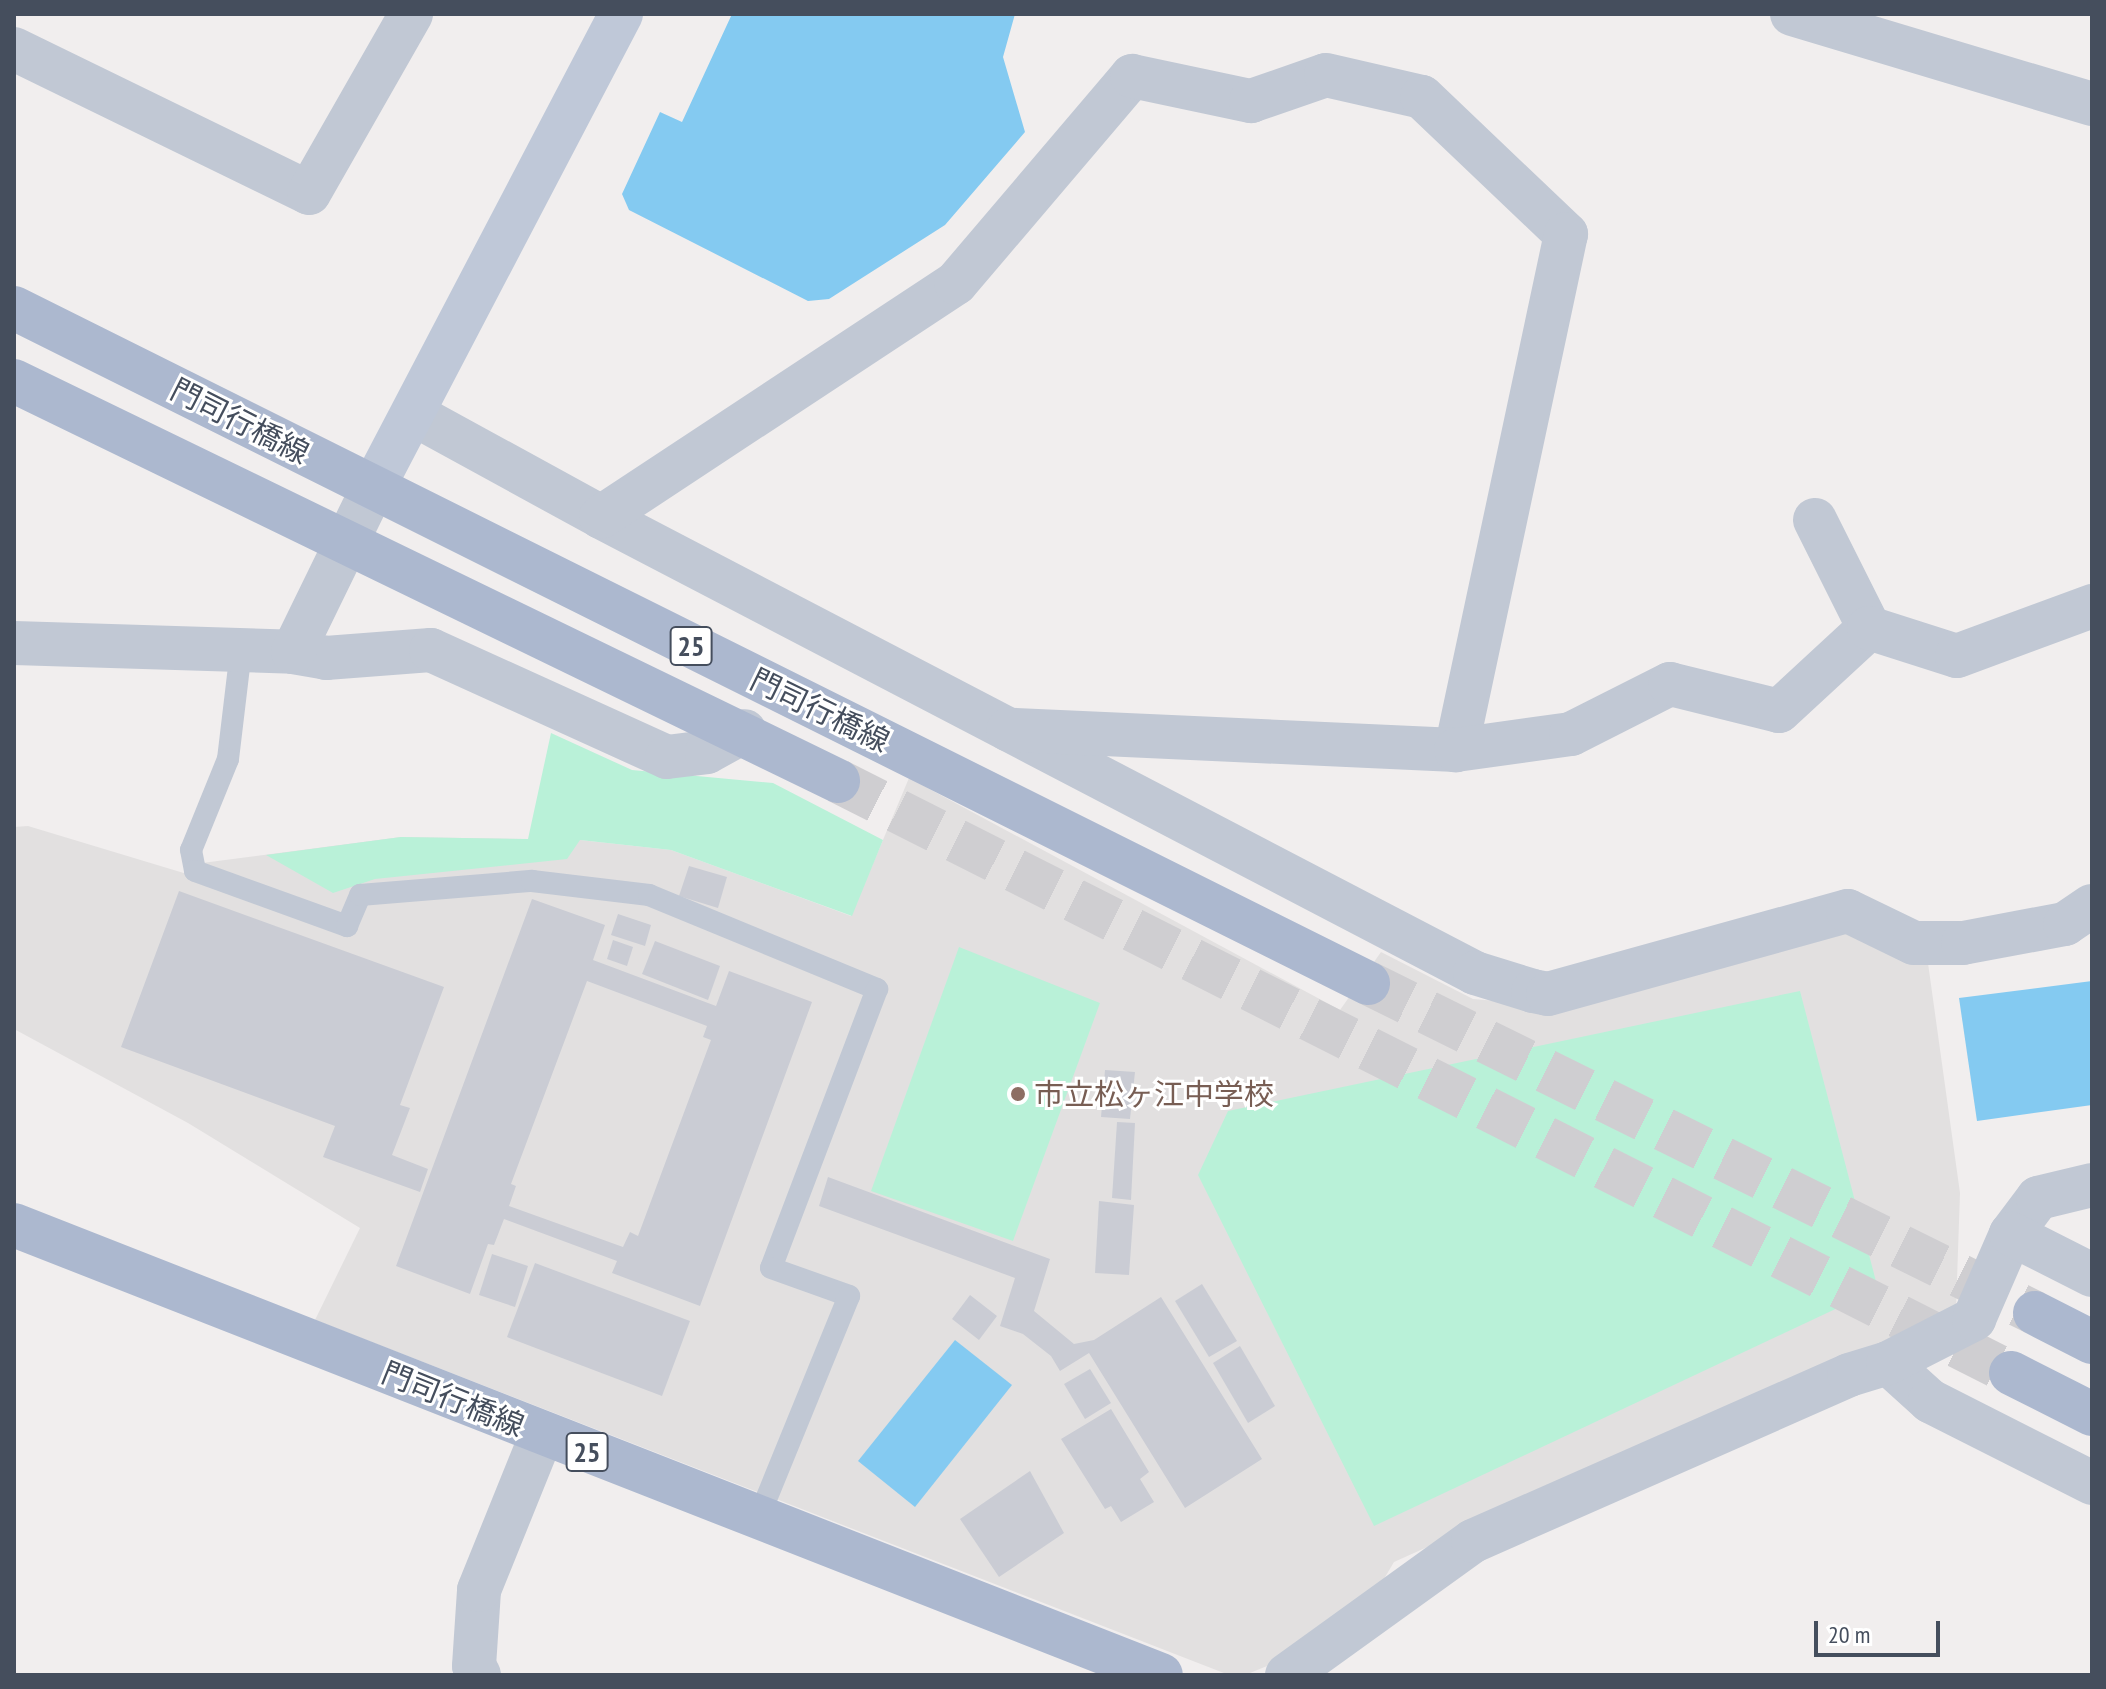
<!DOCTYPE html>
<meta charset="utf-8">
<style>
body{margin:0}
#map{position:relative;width:2106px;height:1689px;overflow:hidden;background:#f1eeee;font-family:"PT Sans Narrow","Noto Sans JP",sans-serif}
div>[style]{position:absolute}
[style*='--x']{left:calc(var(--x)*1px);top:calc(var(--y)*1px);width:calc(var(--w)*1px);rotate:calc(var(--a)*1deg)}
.education>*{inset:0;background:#e2e0e0}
.green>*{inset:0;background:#b9f1d8}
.water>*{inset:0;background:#84caf1}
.building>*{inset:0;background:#caccd4}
.primary-tunnel>*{height:44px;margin-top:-22px;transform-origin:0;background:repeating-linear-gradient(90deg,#cfced1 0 44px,transparent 0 66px)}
.lane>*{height:22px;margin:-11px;padding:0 11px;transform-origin:11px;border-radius:11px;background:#c1c8d4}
.street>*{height:44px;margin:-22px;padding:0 22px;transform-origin:22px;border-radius:22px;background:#c1c8d4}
.secondary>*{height:44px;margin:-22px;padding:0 22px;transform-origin:22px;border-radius:22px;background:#bfc8d8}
.primary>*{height:44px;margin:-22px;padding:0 22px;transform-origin:22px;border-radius:22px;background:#acb8cf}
.dots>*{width:22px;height:22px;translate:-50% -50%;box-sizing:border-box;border:4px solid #fff;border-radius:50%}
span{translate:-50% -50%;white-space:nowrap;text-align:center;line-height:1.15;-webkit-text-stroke:6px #fff;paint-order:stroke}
.shield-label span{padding:2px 6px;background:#fff;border:2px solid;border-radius:6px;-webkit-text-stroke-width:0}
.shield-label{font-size:28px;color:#454e5d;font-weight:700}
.street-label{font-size:30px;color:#454e5d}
.education-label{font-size:30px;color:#785e54}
.left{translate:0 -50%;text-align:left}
.frame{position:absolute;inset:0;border:16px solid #454e5d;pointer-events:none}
.scale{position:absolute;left:1814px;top:1621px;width:126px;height:36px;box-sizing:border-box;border:4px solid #454e5d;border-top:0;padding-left:10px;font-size:24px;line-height:28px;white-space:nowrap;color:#454e5d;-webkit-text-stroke:6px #fff;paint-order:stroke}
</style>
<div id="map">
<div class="education">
<div style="clip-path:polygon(909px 778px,1340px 1010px,1381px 952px,1473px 999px,1554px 1006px,1838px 925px,1927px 956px,1960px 1193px,1956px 1309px,1394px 1562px,1369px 1604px,1289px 1657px,1245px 1675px,1229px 1675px,315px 1320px,360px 1228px,188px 1123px,14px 1029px,14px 827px,28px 826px,187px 874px,202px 863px,401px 837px,580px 840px,671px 850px,851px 916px)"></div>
</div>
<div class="green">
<div style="clip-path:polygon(551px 733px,632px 770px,773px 783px,883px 840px,852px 916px,671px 850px,580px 840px,567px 859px,375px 879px,333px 893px,266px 855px,401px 837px,528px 839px)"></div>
<div style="clip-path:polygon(959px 947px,1100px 1003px,1013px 1241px,871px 1191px)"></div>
<div style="clip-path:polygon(1800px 991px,1878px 1289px,1374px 1526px,1198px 1175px,1228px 1111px)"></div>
</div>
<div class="water">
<div style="clip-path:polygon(732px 14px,1015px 14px,1003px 57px,1025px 132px,945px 225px,829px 299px,808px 301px,629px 210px,622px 194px,660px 112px,682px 122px)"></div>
<div style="clip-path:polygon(2092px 981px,2092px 1105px,1977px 1121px,1959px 998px)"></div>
<div style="clip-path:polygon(955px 1340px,1012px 1385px,915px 1507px,858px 1461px)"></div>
</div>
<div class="building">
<div style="clip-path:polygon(689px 866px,727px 877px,718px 908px,679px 896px)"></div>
<div style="clip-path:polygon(179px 891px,444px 987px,400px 1105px,410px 1108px,392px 1155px,428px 1169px,420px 1192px,323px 1157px,335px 1126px,121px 1047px)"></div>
<div style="clip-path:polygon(evenodd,532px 899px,605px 925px,593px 960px,716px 1006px,729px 971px,812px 1002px,700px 1306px,612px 1273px,617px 1261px,504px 1219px,494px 1245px,488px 1244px,470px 1294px,396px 1266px,532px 899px,587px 981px,707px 1026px,703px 1037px,711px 1040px,638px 1236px,630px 1232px,623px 1247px,509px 1206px,516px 1186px,511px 1184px,587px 981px)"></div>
<div style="clip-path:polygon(618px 914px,651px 925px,645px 946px,611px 935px)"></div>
<div style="clip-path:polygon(613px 940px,633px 947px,627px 966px,607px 959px)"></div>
<div style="clip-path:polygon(655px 941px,720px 966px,708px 1000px,642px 974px)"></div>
<div style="clip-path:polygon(1105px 1070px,1135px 1072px,1130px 1119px,1101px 1117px)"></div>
<div style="clip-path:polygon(1117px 1122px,1135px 1123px,1131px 1200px,1112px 1198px)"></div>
<div style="clip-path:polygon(828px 1177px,1050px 1259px,1034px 1311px,1074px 1344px,1094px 1340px,1161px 1297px,1262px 1459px,1185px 1508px,1089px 1353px,1060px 1371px,1051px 1356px,1023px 1334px,1000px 1326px,1015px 1278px,819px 1206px)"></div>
<div style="clip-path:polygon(1099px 1201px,1134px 1205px,1129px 1275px,1095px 1273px)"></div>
<div style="clip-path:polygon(492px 1254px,528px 1266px,515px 1307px,479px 1295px)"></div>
<div style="clip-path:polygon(535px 1263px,690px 1321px,662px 1396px,507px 1337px)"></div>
<div style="clip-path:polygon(1202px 1284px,1237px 1341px,1209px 1357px,1175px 1301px)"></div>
<div style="clip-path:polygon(970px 1295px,997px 1316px,979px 1340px,952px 1319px)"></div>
<div style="clip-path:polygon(1240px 1346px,1275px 1406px,1248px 1423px,1213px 1363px)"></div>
<div style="clip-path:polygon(1090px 1369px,1111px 1403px,1085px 1419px,1064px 1384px)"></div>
<div style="clip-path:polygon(1111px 1409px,1149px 1472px,1140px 1479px,1154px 1502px,1121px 1522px,1111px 1506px,1105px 1509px,1061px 1439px)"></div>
<div style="clip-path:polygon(1030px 1471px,1064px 1533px,999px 1577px,960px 1519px)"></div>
</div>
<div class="primary-tunnel">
<div style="--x:838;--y:781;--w:1314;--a:26.78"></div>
<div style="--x:1368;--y:983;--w:744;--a:26.32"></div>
</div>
<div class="lane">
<div style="--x:241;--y:650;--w:110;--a:96.8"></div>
<div style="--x:228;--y:759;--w:98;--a:112.1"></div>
<div style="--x:191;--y:850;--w:21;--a:79"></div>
<div style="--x:195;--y:871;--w:162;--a:19.9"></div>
<div style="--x:347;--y:926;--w:34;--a:-67"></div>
<div style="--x:360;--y:895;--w:173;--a:-4.7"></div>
<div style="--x:532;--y:881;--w:118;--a:6.8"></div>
<div style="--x:649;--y:895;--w:247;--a:22.4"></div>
<div style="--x:877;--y:989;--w:298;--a:110.8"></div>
<div style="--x:771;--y:1268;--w:83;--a:19.7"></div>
<div style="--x:849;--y:1296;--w:241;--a:112.2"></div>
</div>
<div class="street">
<div style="--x:1792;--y:14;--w:313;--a:16.7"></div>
<div style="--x:14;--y:49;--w:328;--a:26"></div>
<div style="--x:309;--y:193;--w:206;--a:-60.3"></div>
<div style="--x:415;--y:415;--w:212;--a:28.7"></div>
<div style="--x:601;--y:517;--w:986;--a:27.55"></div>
<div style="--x:1475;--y:973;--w:61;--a:17.2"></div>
<div style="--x:1533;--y:991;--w:15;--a:11"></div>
<div style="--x:1548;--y:994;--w:311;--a:-15.5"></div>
<div style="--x:1848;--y:911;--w:73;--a:25.9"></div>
<div style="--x:1914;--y:943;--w:49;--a:0"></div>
<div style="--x:1963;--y:943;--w:104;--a:-10.6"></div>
<div style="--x:2065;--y:924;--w:32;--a:-34"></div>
<div style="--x:601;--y:517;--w:425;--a:-33.4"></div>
<div style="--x:956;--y:283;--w:272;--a:-49.6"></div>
<div style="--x:1132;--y:76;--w:122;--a:11.9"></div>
<div style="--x:1251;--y:101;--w:79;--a:-19.1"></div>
<div style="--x:1326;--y:75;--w:98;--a:12.9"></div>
<div style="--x:1422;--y:97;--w:199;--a:43.6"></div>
<div style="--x:1566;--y:234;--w:528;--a:102.03"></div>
<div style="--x:1456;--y:750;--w:448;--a:-177.4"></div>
<div style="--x:1815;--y:520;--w:121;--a:63.4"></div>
<div style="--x:14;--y:643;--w:279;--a:1.8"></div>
<div style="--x:293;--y:652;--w:34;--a:10"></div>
<div style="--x:326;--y:658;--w:105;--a:-4.4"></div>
<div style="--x:431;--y:650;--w:259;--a:24.4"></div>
<div style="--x:667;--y:757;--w:40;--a:-7.1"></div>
<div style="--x:707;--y:752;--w:43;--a:-28.9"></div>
<div style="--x:293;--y:652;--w:182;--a:-64"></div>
<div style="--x:1456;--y:750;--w:116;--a:-7.9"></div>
<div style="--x:1571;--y:734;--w:111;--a:-26.8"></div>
<div style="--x:1670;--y:684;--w:112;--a:13.9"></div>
<div style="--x:1779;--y:711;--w:122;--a:-42.7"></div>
<div style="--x:1869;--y:628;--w:92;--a:17.7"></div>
<div style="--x:1957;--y:656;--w:144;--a:-20.3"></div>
<div style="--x:2011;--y:1234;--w:45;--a:-53.1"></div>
<div style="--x:2038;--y:1198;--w:56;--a:-13.5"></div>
<div style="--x:1888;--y:1363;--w:57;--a:42.1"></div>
<div style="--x:1930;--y:1401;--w:182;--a:26.8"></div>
<div style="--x:479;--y:1675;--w:10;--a:-119"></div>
<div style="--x:474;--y:1666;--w:76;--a:-86.2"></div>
<div style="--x:479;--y:1590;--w:168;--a:-68"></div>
<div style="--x:1287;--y:1675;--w:229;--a:-35.8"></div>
<div style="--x:1473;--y:1541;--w:411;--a:-23.8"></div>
<div style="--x:1849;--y:1375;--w:41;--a:-17.1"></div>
<div style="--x:1888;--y:1363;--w:97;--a:-27.1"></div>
<div style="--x:1974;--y:1319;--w:93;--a:-66.5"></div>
<div style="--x:2011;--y:1234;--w:91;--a:26.8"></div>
</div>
<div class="secondary">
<div style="--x:373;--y:488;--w:535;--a:-62.38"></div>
</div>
<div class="primary">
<div style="--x:14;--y:308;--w:1513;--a:26.5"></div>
<div style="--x:14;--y:381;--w:916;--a:25.89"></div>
<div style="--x:14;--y:1225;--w:1232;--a:21.42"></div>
<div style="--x:2035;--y:1313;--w:64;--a:27"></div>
<div style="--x:2011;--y:1373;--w:91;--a:26.8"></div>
</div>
<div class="dots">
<div style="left:1018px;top:1094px;background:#8d6e63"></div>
</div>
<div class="shield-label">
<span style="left:691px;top:646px">25</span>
<span style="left:587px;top:1452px">25</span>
</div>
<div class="street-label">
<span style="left:240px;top:421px;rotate:27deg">門司行橋線</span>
<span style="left:820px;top:710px;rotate:26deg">門司行橋線</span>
<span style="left:453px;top:1399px;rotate:22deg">門司行橋線</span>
</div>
<div class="education-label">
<span class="left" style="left:1034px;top:1094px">市立松ヶ江中学校</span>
</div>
<div class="frame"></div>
<div class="scale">20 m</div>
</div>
